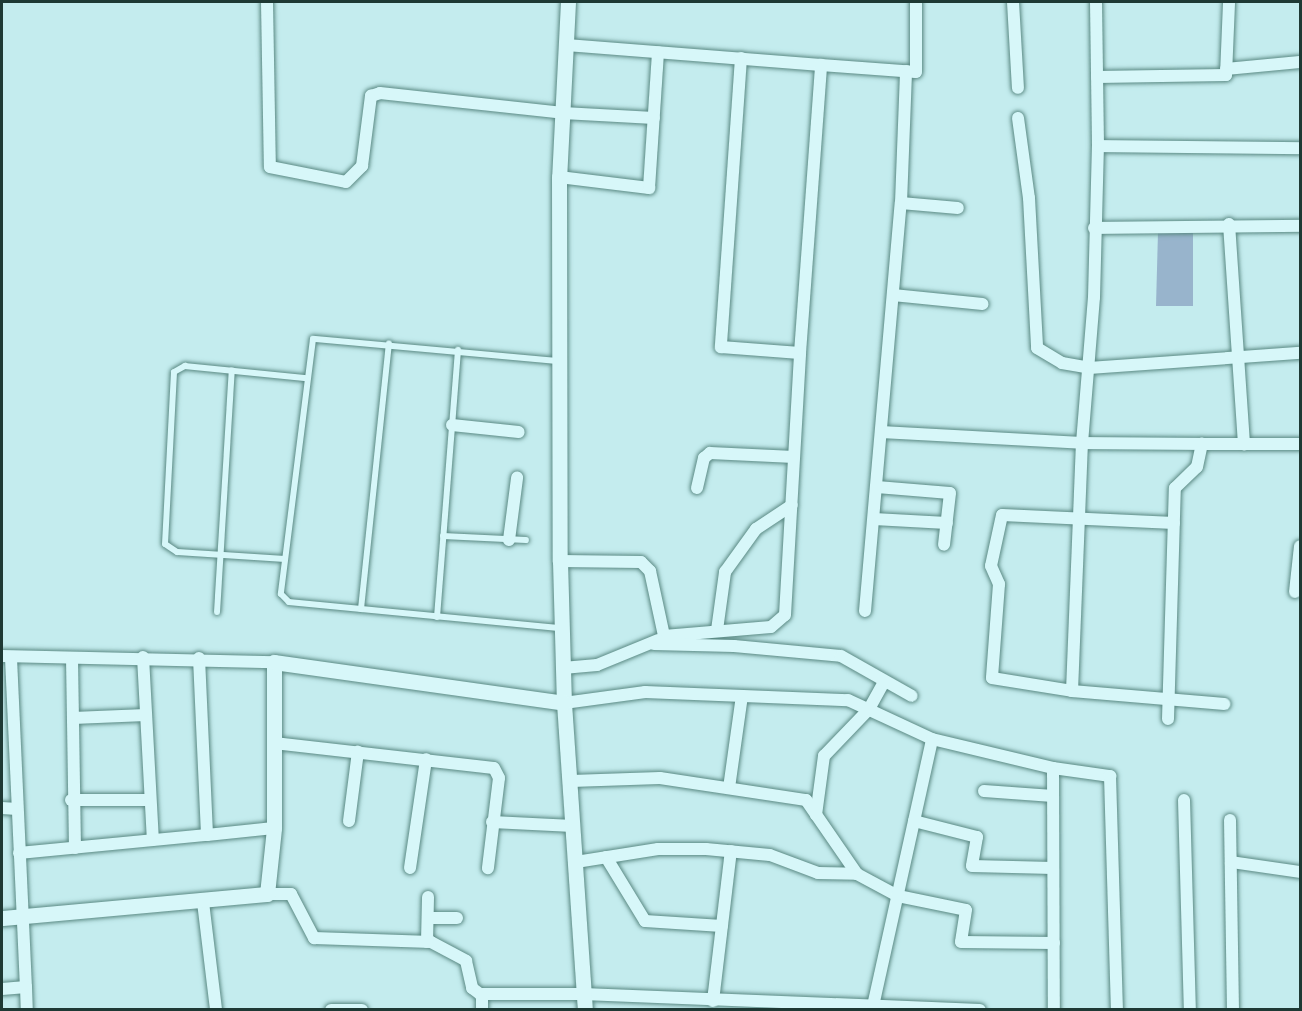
<!DOCTYPE html>
<style>
body{margin:0}
#map{position:relative;width:1302px;height:1011px;overflow:hidden;background:#c4ecee;font-family:"IBM Plex Serif",serif}
div>[style]{position:absolute}
[style*='--x']{left:calc(var(--x)*1px);top:calc(var(--y)*1px);width:calc(var(--w)*1px);rotate:calc(var(--a)*1deg)}
.green>*{inset:0;background:#98b4cc}
.roads{filter:drop-shadow(0 0 2px #5a8983) drop-shadow(0 0 2px #5a8983)}
.service>*{height:6px;margin:-3px;padding:0 3px;transform-origin:3px;border-radius:3px;background:#d7f7f9}
.minor>*{height:12px;margin:-6px;padding:0 6px;transform-origin:6px;border-radius:6px;background:#d7f7f9}
.tertiary>*{height:15px;margin:-7.5px;padding:0 7.5px;transform-origin:7.5px;border-radius:7.5px;background:#d7f7f9}
span{translate:-50% -50%;white-space:nowrap;text-align:center;line-height:1.15;-webkit-text-stroke:5px #d4f4f6;paint-order:stroke}
.frame{position:absolute;inset:0;border:3px solid #1e3934;pointer-events:none}
</style>
<div id="map">
<div class="green">
<div style="clip-path:polygon(1193px 231px,1193px 306px,1156px 306px,1158px 232px)"></div>
</div>
<div class="roads">
<div class="service">
<div style="--x:557;--y:361;--w:245;--a:-174.8"></div>
<div style="--x:313;--y:339;--w:257;--a:97.2"></div>
<div style="--x:281;--y:594;--w:11;--a:45"></div>
<div style="--x:289;--y:602;--w:273;--a:5.5"></div>
<div style="--x:443;--y:536;--w:83;--a:2.8"></div>
<div style="--x:285;--y:559;--w:108;--a:-176.3"></div>
<div style="--x:177;--y:552;--w:14;--a:-146"></div>
<div style="--x:165;--y:544;--w:172;--a:-87"></div>
<div style="--x:174;--y:372;--w:13;--a:-29"></div>
<div style="--x:185;--y:366;--w:122;--a:5.7"></div>
<div style="--x:361;--y:609;--w:267;--a:-84"></div>
<div style="--x:217;--y:612;--w:242;--a:-86.5"></div>
<div style="--x:437;--y:617;--w:268;--a:-85.5"></div>
</div>
<div class="minor">
<div style="--x:267;--y:2;--w:165;--a:89"></div>
<div style="--x:270;--y:167;--w:77;--a:11.2"></div>
<div style="--x:346;--y:182;--w:23;--a:-45"></div>
<div style="--x:362;--y:166;--w:71;--a:-82.7"></div>
<div style="--x:371;--y:96;--w:9;--a:-18"></div>
<div style="--x:380;--y:93;--w:184;--a:6.2"></div>
<div style="--x:563;--y:113;--w:91;--a:3.1"></div>
<div style="--x:1013;--y:2;--w:86;--a:86.7"></div>
<div style="--x:1096;--y:2;--w:144;--a:89.2"></div>
<div style="--x:566;--y:45;--w:256;--a:4.5"></div>
<div style="--x:741;--y:58;--w:290;--a:94"></div>
<div style="--x:721;--y:347;--w:79;--a:4.3"></div>
<div style="--x:800;--y:353;--w:289;--a:-85.8"></div>
<div style="--x:821;--y:65;--w:95;--a:4.2"></div>
<div style="--x:916;--y:72;--w:70;--a:-90"></div>
<div style="--x:1226;--y:69;--w:74;--a:-5.4"></div>
<div style="--x:1097;--y:77;--w:129;--a:-0.9"></div>
<div style="--x:1226;--y:75;--w:73;--a:-87.6"></div>
<div style="--x:1018;--y:118;--w:81;--a:82.2"></div>
<div style="--x:1029;--y:198;--w:150;--a:86.9"></div>
<div style="--x:1037;--y:348;--w:29;--a:31"></div>
<div style="--x:1062;--y:363;--w:27;--a:10"></div>
<div style="--x:1089;--y:368;--w:212;--a:-4.1"></div>
<div style="--x:559;--y:177;--w:91;--a:7"></div>
<div style="--x:649;--y:188;--w:136;--a:-86.2"></div>
<div style="--x:901;--y:203;--w:57;--a:5"></div>
<div style="--x:1229;--y:224;--w:221;--a:86.1"></div>
<div style="--x:1094;--y:228;--w:206;--a:-0.6"></div>
<div style="--x:893;--y:295;--w:90;--a:5.7"></div>
<div style="--x:452;--y:425;--w:67;--a:6"></div>
<div style="--x:881;--y:432;--w:201;--a:3.1"></div>
<div style="--x:1082;--y:443;--w:146;--a:-85.3"></div>
<div style="--x:1094;--y:297;--w:151;--a:-88.5"></div>
<div style="--x:1098;--y:146;--w:202;--a:0.6"></div>
<div style="--x:877;--y:487;--w:73;--a:4.7"></div>
<div style="--x:950;--y:493;--w:52;--a:96.6"></div>
<div style="--x:697;--y:488;--w:31;--a:-77"></div>
<div style="--x:704;--y:458;--w:8;--a:-40"></div>
<div style="--x:710;--y:453;--w:84;--a:2.7"></div>
<div style="--x:874;--y:519;--w:73;--a:3.1"></div>
<div style="--x:1174;--y:523;--w:172;--a:-177.3"></div>
<div style="--x:1002;--y:515;--w:52;--a:102.2"></div>
<div style="--x:991;--y:566;--w:20;--a:66"></div>
<div style="--x:999;--y:584;--w:94;--a:94.3"></div>
<div style="--x:992;--y:678;--w:81;--a:9.2"></div>
<div style="--x:1072;--y:691;--w:153;--a:4.9"></div>
<div style="--x:509;--y:540;--w:63;--a:-82.6"></div>
<div style="--x:560;--y:561;--w:81;--a:0.7"></div>
<div style="--x:641;--y:562;--w:13;--a:45"></div>
<div style="--x:650;--y:571;--w:66;--a:77.8"></div>
<div style="--x:664;--y:636;--w:107;--a:-4.8"></div>
<div style="--x:771;--y:627;--w:18;--a:-41"></div>
<div style="--x:785;--y:615;--w:262;--a:-86.7"></div>
<div style="--x:1295;--y:592;--w:46;--a:-83.8"></div>
<div style="--x:865;--y:611;--w:410;--a:-85"></div>
<div style="--x:901;--y:203;--w:132;--a:-87.8"></div>
<div style="--x:717;--y:630;--w:59;--a:-82.1"></div>
<div style="--x:725;--y:572;--w:53;--a:-54.2"></div>
<div style="--x:756;--y:529;--w:43;--a:-33.7"></div>
<div style="--x:654;--y:644;--w:80;--a:1.4"></div>
<div style="--x:734;--y:646;--w:107;--a:5.3"></div>
<div style="--x:841;--y:656;--w:81;--a:29.4"></div>
<div style="--x:2;--y:656;--w:272;--a:1.3"></div>
<div style="--x:143;--y:657;--w:183;--a:86.9"></div>
<div style="--x:11;--y:658;--w:329;--a:87.4"></div>
<div style="--x:72;--y:658;--w:190;--a:89.1"></div>
<div style="--x:199;--y:658;--w:177;--a:87.4"></div>
<div style="--x:207;--y:835;--w:67;--a:-6"></div>
<div style="--x:563;--y:668;--w:34;--a:-5"></div>
<div style="--x:597;--y:665;--w:66;--a:-22.3"></div>
<div style="--x:1072;--y:691;--w:248;--a:-87.7"></div>
<div style="--x:1082;--y:443;--w:120;--a:0.5"></div>
<div style="--x:564;--y:703;--w:82;--a:-7.7"></div>
<div style="--x:645;--y:692;--w:203;--a:2.3"></div>
<div style="--x:848;--y:700;--w:93;--a:24.9"></div>
<div style="--x:932;--y:739;--w:124;--a:13.5"></div>
<div style="--x:1053;--y:768;--w:58;--a:8"></div>
<div style="--x:1110;--y:776;--w:234;--a:88.3"></div>
<div style="--x:73;--y:718;--w:73;--a:-2.4"></div>
<div style="--x:1168;--y:719;--w:231;--a:-88.3"></div>
<div style="--x:1175;--y:488;--w:30;--a:-44"></div>
<div style="--x:1197;--y:467;--w:24;--a:-78"></div>
<div style="--x:1202;--y:444;--w:98;--a:0"></div>
<div style="--x:274;--y:743;--w:221;--a:6.5"></div>
<div style="--x:494;--y:768;--w:11;--a:63"></div>
<div style="--x:499;--y:778;--w:91;--a:97"></div>
<div style="--x:1053;--y:768;--w:242;--a:89.8"></div>
<div style="--x:571;--y:781;--w:89;--a:-1.9"></div>
<div style="--x:660;--y:778;--w:148;--a:8.6"></div>
<div style="--x:806;--y:800;--w:90;--a:55.4"></div>
<div style="--x:857;--y:874;--w:47;--a:28.2"></div>
<div style="--x:898;--y:896;--w:69;--a:11.6"></div>
<div style="--x:966;--y:910;--w:32;--a:99"></div>
<div style="--x:961;--y:942;--w:93;--a:0.6"></div>
<div style="--x:729;--y:788;--w:93;--a:-82"></div>
<div style="--x:984;--y:791;--w:69;--a:4.1"></div>
<div style="--x:71;--y:800;--w:79;--a:0"></div>
<div style="--x:1184;--y:800;--w:210;--a:88.4"></div>
<div style="--x:2;--y:808;--w:15;--a:4"></div>
<div style="--x:816;--y:815;--w:60;--a:-82.3"></div>
<div style="--x:824;--y:756;--w:65;--a:-46.2"></div>
<div style="--x:869;--y:709;--w:31;--a:-61"></div>
<div style="--x:1230;--y:820;--w:190;--a:89.1"></div>
<div style="--x:349;--y:821;--w:70;--a:-82.6"></div>
<div style="--x:914;--y:821;--w:65;--a:14.3"></div>
<div style="--x:977;--y:837;--w:29;--a:100"></div>
<div style="--x:972;--y:866;--w:81;--a:1.4"></div>
<div style="--x:492;--y:822;--w:81;--a:2.8"></div>
<div style="--x:19;--y:853;--w:189;--a:-5.5"></div>
<div style="--x:606;--y:857;--w:75;--a:58.6"></div>
<div style="--x:645;--y:921;--w:77;--a:3.7"></div>
<div style="--x:576;--y:862;--w:83;--a:-9"></div>
<div style="--x:658;--y:849;--w:48;--a:0"></div>
<div style="--x:706;--y:849;--w:64;--a:5.4"></div>
<div style="--x:770;--y:855;--w:51;--a:20.6"></div>
<div style="--x:818;--y:873;--w:39;--a:1"></div>
<div style="--x:1231;--y:862;--w:70;--a:8.2"></div>
<div style="--x:410;--y:868;--w:110;--a:-81.6"></div>
<div style="--x:267;--y:894;--w:24;--a:0"></div>
<div style="--x:291;--y:894;--w:50;--a:62.4"></div>
<div style="--x:314;--y:938;--w:117;--a:2"></div>
<div style="--x:431;--y:942;--w:40;--a:28"></div>
<div style="--x:466;--y:961;--w:28;--a:77"></div>
<div style="--x:472;--y:988;--w:10;--a:37"></div>
<div style="--x:480;--y:994;--w:103;--a:0"></div>
<div style="--x:583;--y:994;--w:397;--a:2.3"></div>
<div style="--x:203;--y:902;--w:109;--a:83.1"></div>
<div style="--x:428;--y:918;--w:29;--a:0"></div>
<div style="--x:427;--y:942;--w:45;--a:-88.7"></div>
<div style="--x:2;--y:989;--w:24;--a:-5"></div>
<div style="--x:26;--y:987;--w:23;--a:88"></div>
<div style="--x:482;--y:994;--w:16;--a:90"></div>
<div style="--x:713;--y:1001;--w:151;--a:-83.2"></div>
<div style="--x:873;--y:1006;--w:273;--a:-77.5"></div>
<div style="--x:331;--y:1010;--w:31;--a:0"></div>
</div>
<div class="tertiary">
<div style="--x:568;--y:2;--w:175;--a:92.9"></div>
<div style="--x:559;--y:177;--w:384;--a:89.9"></div>
<div style="--x:560;--y:561;--w:142;--a:88.4"></div>
<div style="--x:564;--y:703;--w:308;--a:86.1"></div>
<div style="--x:2;--y:918;--w:266;--a:-5.2"></div>
<div style="--x:267;--y:894;--w:66;--a:-83.9"></div>
<div style="--x:274;--y:828;--w:166;--a:-90"></div>
<div style="--x:274;--y:662;--w:293;--a:8"></div>
</div>
</div>
<div class="frame"></div>
</div>
